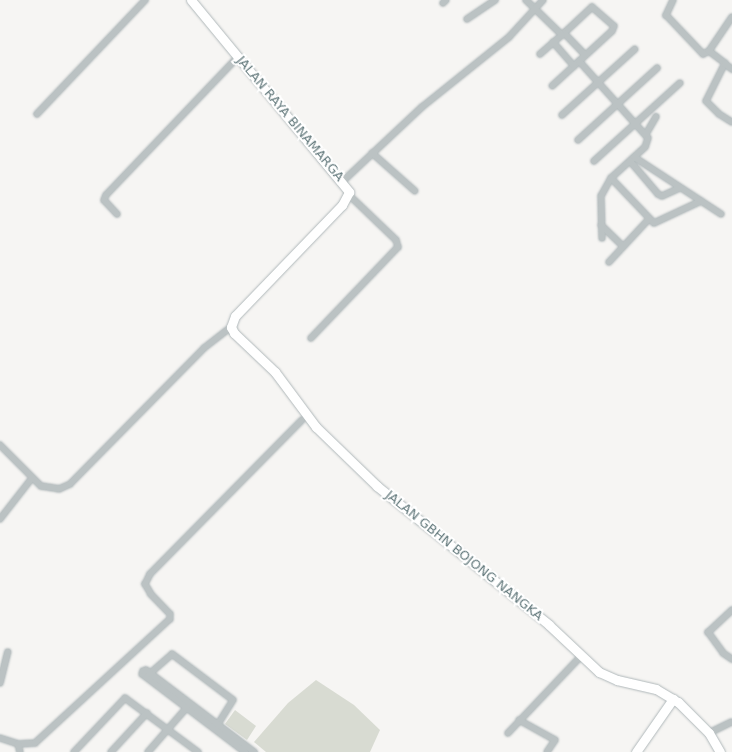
<!DOCTYPE html>
<style>
body{margin:0}
#map{position:relative;width:732px;height:752px;overflow:hidden;background:#f6f5f3;font-family:"DejaVu Sans",sans-serif}
div>[style]{position:absolute}
[style*='--x']{left:calc(var(--x)*1px);top:calc(var(--y)*1px);width:calc(var(--w)*1px);rotate:calc(var(--a)*1deg)}
.green>*{inset:0;background:#d8dbd2}
.roads{filter:drop-shadow(0 0 1px #b0b8ba) drop-shadow(0 0 1px #b0b8ba)}
.street>*{height:6px;margin:-3px;padding:0 3px;transform-origin:3px;border-radius:3px;background:#bbc2c3}
.secondary>*{height:9px;margin:-4.5px;padding:0 4.5px;transform-origin:4.5px;border-radius:4.5px;background:#fff}
span{translate:-50% -50%;white-space:nowrap;text-align:center;line-height:1.15;-webkit-text-stroke:4px #fff;paint-order:stroke}
.street-label{font-size:13px;color:#63797c}
</style>
<div id="map">
<div class="green">
<div style="clip-path:polygon(316px 680px,354px 705px,380px 730px,370px 752px,266px 752px,254px 742px,288px 703px)"></div>
<div style="clip-path:polygon(235px 710px,256px 726px,247px 740px,225px 724px)"></div>
</div>
<div class="roads">
<div class="street">
<div style="--x:526;--y:0;--w:50;--a:44.2"></div>
<div style="--x:562;--y:35;--w:41;--a:-43"></div>
<div style="--x:592;--y:7;--w:29;--a:41"></div>
<div style="--x:614;--y:26;--w:5;--a:112"></div>
<div style="--x:612;--y:31;--w:81;--a:137.5"></div>
<div style="--x:673;--y:0;--w:17;--a:115"></div>
<div style="--x:666;--y:15;--w:54;--a:46.5"></div>
<div style="--x:703;--y:54;--w:7;--a:-27"></div>
<div style="--x:709;--y:51;--w:20;--a:37"></div>
<div style="--x:725;--y:63;--w:42;--a:116.6"></div>
<div style="--x:706;--y:101;--w:18;--a:45"></div>
<div style="--x:719;--y:114;--w:15;--a:32"></div>
<div style="--x:443;--y:3;--w:4;--a:-45"></div>
<div style="--x:467;--y:19;--w:34;--a:-34"></div>
<div style="--x:564;--y:33;--w:30;--a:46"></div>
<div style="--x:553;--y:42;--w:32;--a:49"></div>
<div style="--x:709;--y:51;--w:41;--a:-55.9"></div>
<div style="--x:540;--y:54;--w:29;--a:-41"></div>
<div style="--x:579;--y:61;--w:103;--a:48.1"></div>
<div style="--x:648;--y:138;--w:9;--a:108"></div>
<div style="--x:645;--y:147;--w:46;--a:137.6"></div>
<div style="--x:611;--y:178;--w:62;--a:46.3"></div>
<div style="--x:654;--y:223;--w:52;--a:-25.1"></div>
<div style="--x:725;--y:64;--w:9;--a:36"></div>
<div style="--x:37;--y:114;--w:157;--a:-46.5"></div>
<div style="--x:562;--y:115;--w:98;--a:-42.1"></div>
<div style="--x:646;--y:134;--w:20;--a:-60"></div>
<div style="--x:578;--y:140;--w:107;--a:-42.3"></div>
<div style="--x:372;--y:153;--w:57;--a:41.5"></div>
<div style="--x:634;--y:157;--w:104;--a:33.2"></div>
<div style="--x:594;--y:161;--w:116;--a:-42.2"></div>
<div style="--x:630;--y:161;--w:43;--a:49.7"></div>
<div style="--x:658;--y:194;--w:4;--a:27"></div>
<div style="--x:662;--y:196;--w:20;--a:-24"></div>
<div style="--x:342;--y:182;--w:110;--a:-43.2"></div>
<div style="--x:422;--y:107;--w:112;--a:-38.8"></div>
<div style="--x:509;--y:37;--w:50;--a:-47.4"></div>
<div style="--x:117;--y:214;--w:19;--a:-133"></div>
<div style="--x:104;--y:200;--w:5;--a:-68"></div>
<div style="--x:106;--y:195;--w:191;--a:-46.3"></div>
<div style="--x:601;--y:225;--w:30;--a:44"></div>
<div style="--x:602;--y:238;--w:42;--a:-91.4"></div>
<div style="--x:601;--y:196;--w:21;--a:-61"></div>
<div style="--x:609;--y:262;--w:59;--a:-47.1"></div>
<div style="--x:311;--y:338;--w:126;--a:-46.3"></div>
<div style="--x:398;--y:247;--w:7;--a:-106"></div>
<div style="--x:396;--y:240;--w:66;--a:-136.2"></div>
<div style="--x:0;--y:445;--w:58;--a:45"></div>
<div style="--x:41;--y:486;--w:18;--a:9"></div>
<div style="--x:59;--y:489;--w:12;--a:-24"></div>
<div style="--x:70;--y:484;--w:191;--a:-45.4"></div>
<div style="--x:204;--y:348;--w:34;--a:-38"></div>
<div style="--x:0;--y:519;--w:52;--a:-52"></div>
<div style="--x:732;--y:610;--w:33;--a:137"></div>
<div style="--x:708;--y:632;--w:26;--a:54"></div>
<div style="--x:723;--y:653;--w:11;--a:34"></div>
<div style="--x:147;--y:676;--w:33;--a:-41"></div>
<div style="--x:172;--y:654;--w:76;--a:37"></div>
<div style="--x:233;--y:700;--w:28;--a:122"></div>
<div style="--x:0;--y:683;--w:32;--a:-76"></div>
<div style="--x:519;--y:720;--w:41;--a:29.1"></div>
<div style="--x:555;--y:740;--w:14;--a:124"></div>
<div style="--x:508;--y:733;--w:106;--a:-46.5"></div>
<div style="--x:709;--y:733;--w:25;--a:-26"></div>
<div style="--x:0;--y:738;--w:19;--a:18"></div>
<div style="--x:18;--y:744;--w:17;--a:-3"></div>
<div style="--x:35;--y:743;--w:183;--a:-42.6"></div>
<div style="--x:170;--y:619;--w:5;--a:-90"></div>
<div style="--x:170;--y:614;--w:28;--a:-134"></div>
<div style="--x:151;--y:594;--w:12;--a:-121"></div>
<div style="--x:145;--y:584;--w:11;--a:-63"></div>
<div style="--x:150;--y:574;--w:216;--a:-45.4"></div>
<div style="--x:18;--y:744;--w:8;--a:76"></div>
<div style="--x:74;--y:752;--w:74;--a:-46.6"></div>
<div style="--x:125;--y:698;--w:91;--a:36.5"></div>
<div style="--x:111;--y:752;--w:53;--a:-47.3"></div>
<div style="--x:148;--y:752;--w:62;--a:-48.9"></div>
<div style="--x:245;--y:752;--w:129;--a:-142.9"></div>
<div style="--x:142;--y:674;--w:3;--a:-72"></div>
<div style="--x:143;--y:671;--w:3;--a:-18"></div>
<div style="--x:146;--y:670;--w:136;--a:37.2"></div>
</div>
<div class="secondary">
<div style="--x:191;--y:0;--w:249;--a:50.5"></div>
<div style="--x:349;--y:192;--w:15;--a:118"></div>
<div style="--x:342;--y:205;--w:154;--a:133.9"></div>
<div style="--x:235;--y:316;--w:12;--a:110"></div>
<div style="--x:231;--y:327;--w:7;--a:63"></div>
<div style="--x:234;--y:333;--w:57;--a:43.6"></div>
<div style="--x:275;--y:372;--w:69;--a:53.3"></div>
<div style="--x:316;--y:427;--w:85;--a:44"></div>
<div style="--x:377;--y:486;--w:221;--a:38.9"></div>
<div style="--x:549;--y:625;--w:69;--a:43.2"></div>
<div style="--x:599;--y:672;--w:20;--a:24"></div>
<div style="--x:617;--y:680;--w:40;--a:13"></div>
<div style="--x:656;--y:689;--w:26;--a:31"></div>
<div style="--x:678;--y:702;--w:44;--a:45"></div>
<div style="--x:709;--y:733;--w:22;--a:60"></div>
<div style="--x:636;--y:752;--w:65;--a:-55.1"></div>
</div>
</div>
<div class="street-label">
<span style="left:290px;top:119px;rotate:50deg">JALAN RAYA BINAMARGA</span>
<span style="left:464px;top:556px;rotate:39deg">JALAN GBHN BOJONG NANGKA</span>
</div>
</div>
